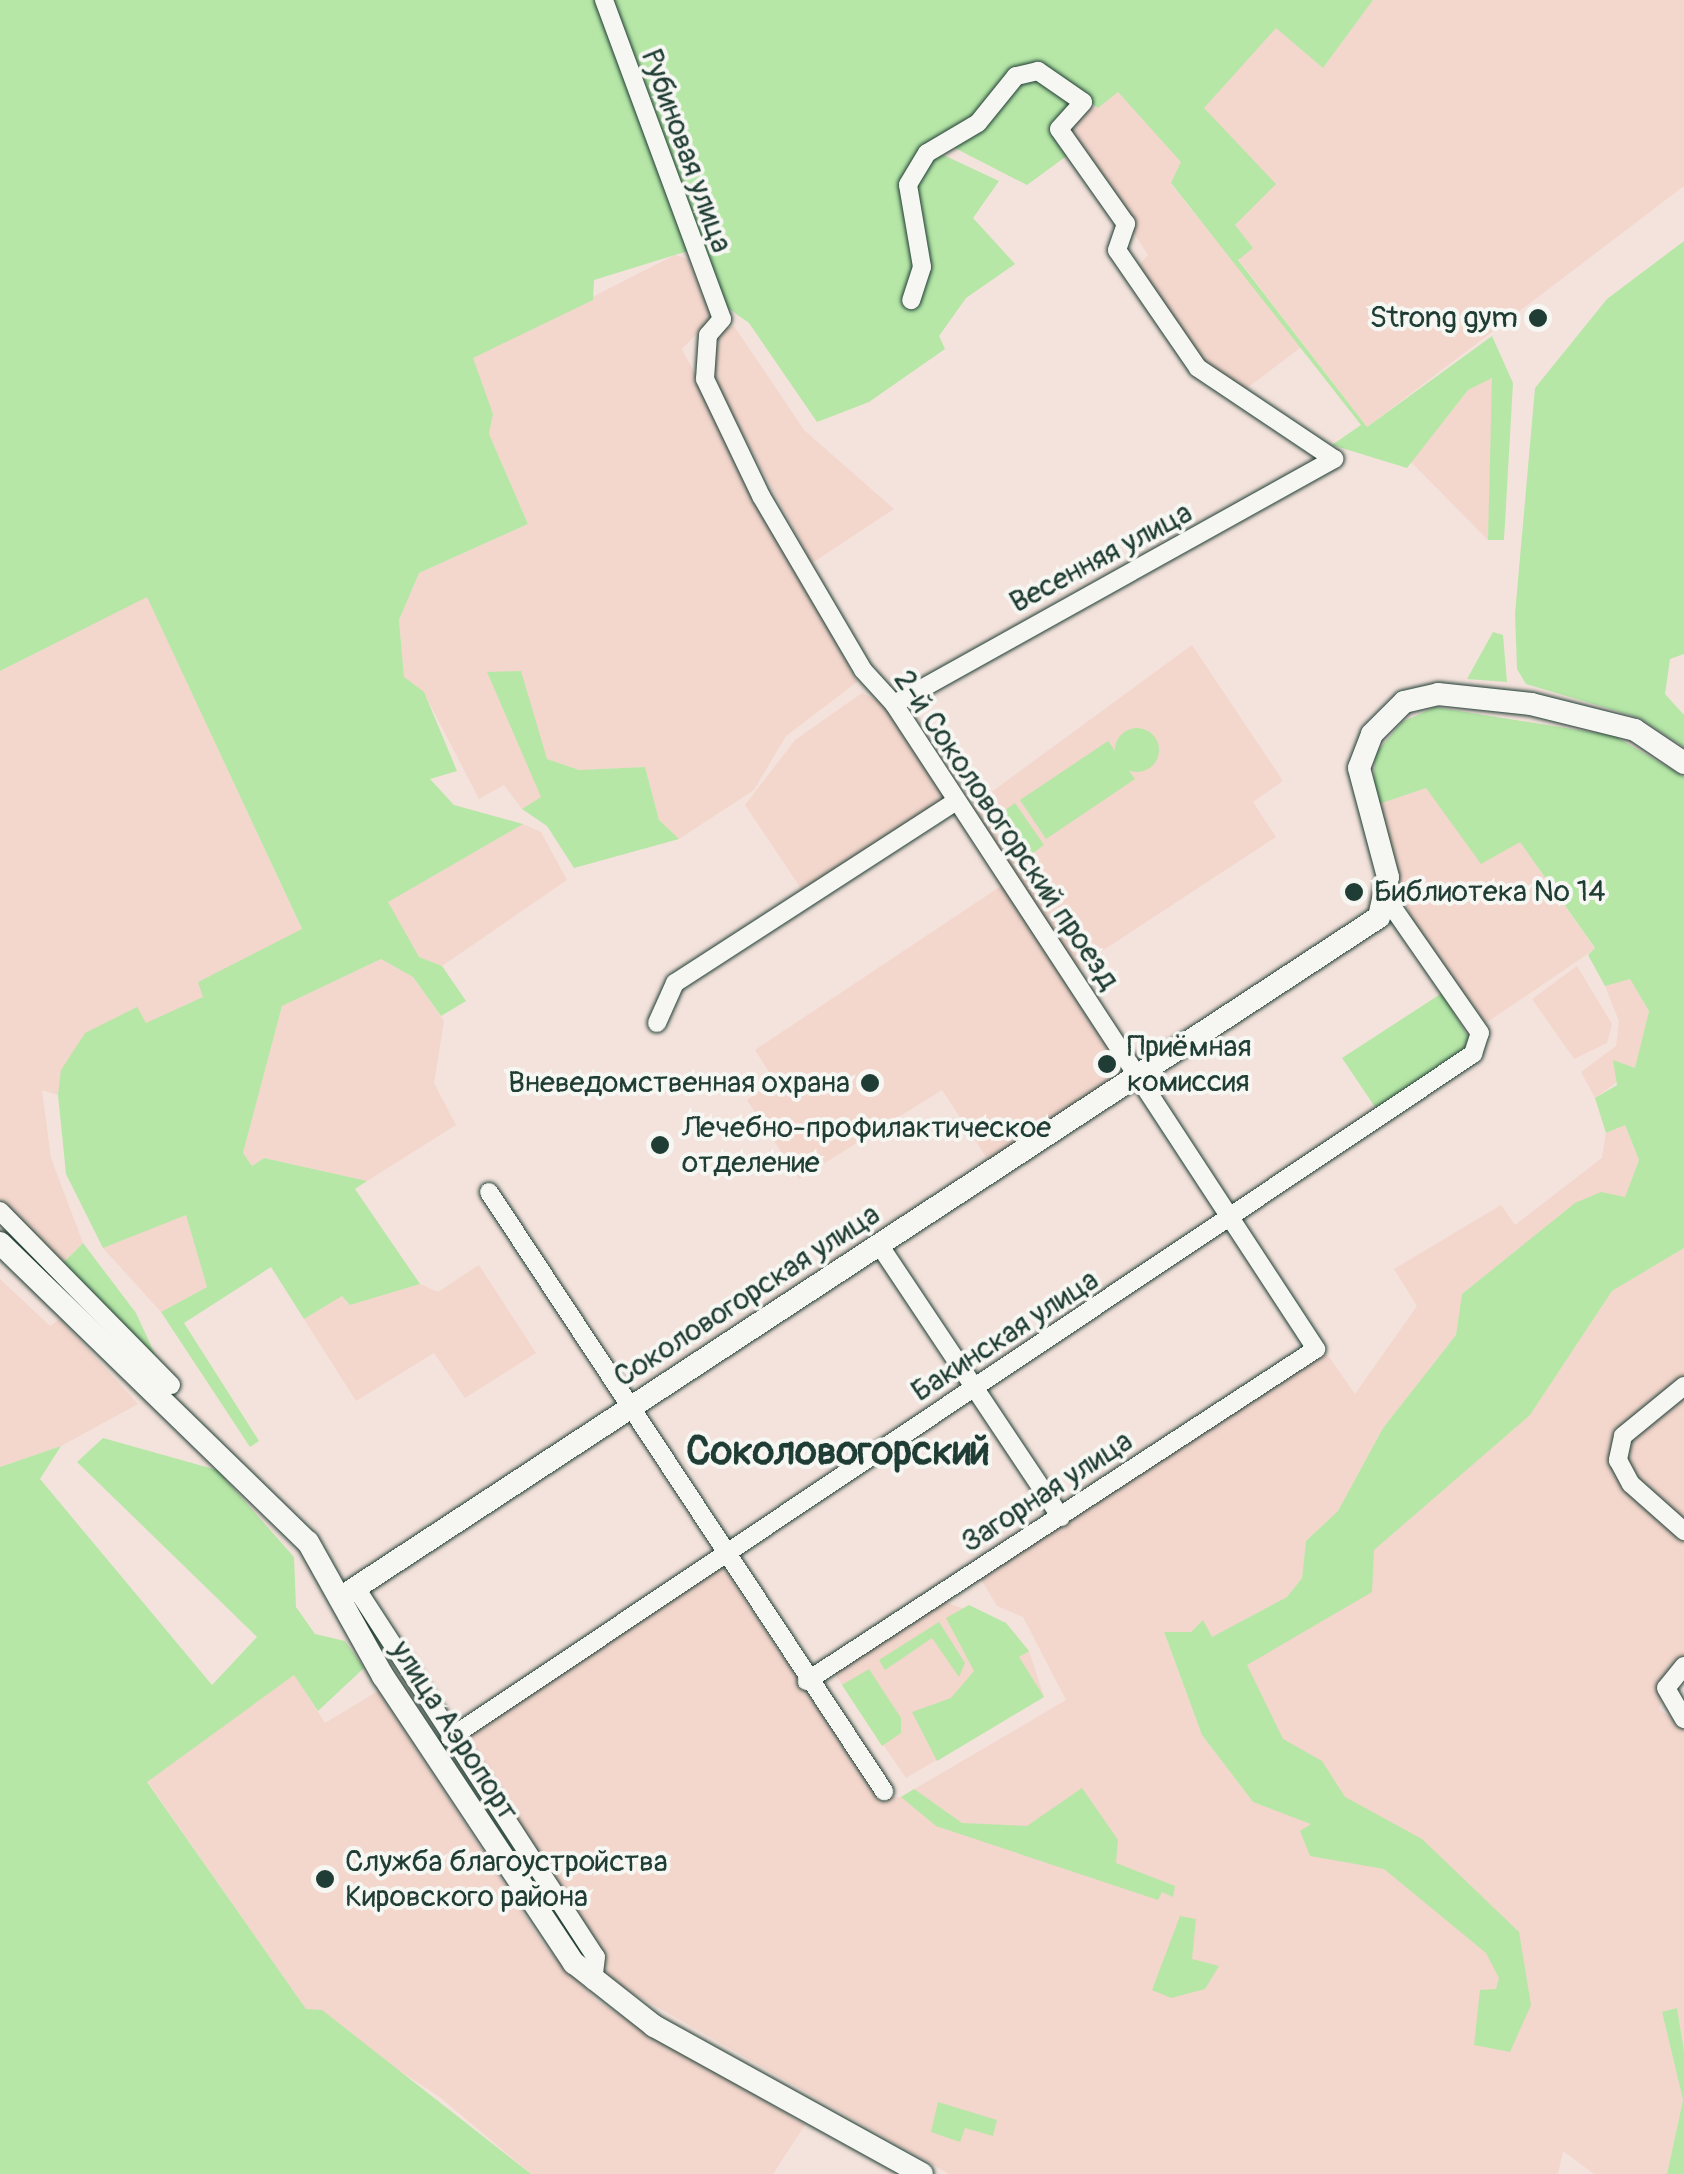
<!DOCTYPE html>
<meta charset="utf-8">
<style>
body{margin:0}
#map{position:relative;width:1684px;height:2174px;overflow:hidden;background:#f4e3dc;font-family:Pangolin,sans-serif}
div>[style]{position:absolute}
[style*='--x']{left:calc(var(--x)*1px);top:calc(var(--y)*1px);width:calc(var(--w)*1px);rotate:calc(var(--a)*1deg)}
.built>*{inset:0;background:#f3d6cc}
.green>*{inset:0;background:#b6e7a7}
.round{border-radius:50%}
.roads{filter:drop-shadow(0 0 2px #1f3d34) drop-shadow(0 0 2px #1f3d34)}
.minor>*{height:18px;margin:-9px;padding:0 9px;transform-origin:9px;border-radius:9px;background:#f6f6f2}
.major>*{height:22px;margin:-11px;padding:0 11px;transform-origin:11px;border-radius:11px;background:#f6f6f2}
.dots>*{width:28px;height:28px;translate:-50% -50%;box-sizing:border-box;border:5px solid #f6f6f2;border-radius:50%}
span{translate:-50% -50%;white-space:nowrap;text-align:center;line-height:1.15;-webkit-text-stroke:8px #f6f6f2;paint-order:stroke}
.street-label{font-size:30px;color:#1f3d34}
.poi-label{font-size:30px;color:#1f3d34}
.right{translate:-100% -50%;text-align:right}
.left{translate:0 -50%;text-align:left}
.district-label{font-size:40px;color:#1f3d34;font-weight:700}
</style>
<div id="map">
<div class="built">
<div style="clip-path:polygon(1373px 0,1684px 0,1684px 186px,1367px 427px,1238px 259px,1204px 108px,1276px 27px,1323px 68px)"></div>
<div style="clip-path:polygon(1118px 92px,1182px 162px,1171px 184px,1301px 347px,1246px 389px,1196px 358px,1137px 267px,1148px 255px,1065px 126px)"></div>
<div style="clip-path:polygon(675px 255px,688px 259px,712px 318px,682px 349px,857px 682px,786px 736px,754px 790px,679px 839px,659px 820px,645px 767px,579px 770px,547px 759px,487px 672px,542px 797px,522px 809px,504px 785px,479px 799px,424px 693px,404px 677px,399px 620px,419px 573px,528px 524px,489px 434px,493px 414px,472px 358px)"></div>
<div style="clip-path:polygon(734px 326px,804px 430px,894px 509px,812px 563px,712px 377px,715px 333px)"></div>
<div style="clip-path:polygon(1491px 378px,1497px 384px,1488px 540px,1411px 462px,1468px 390px)"></div>
<div style="clip-path:polygon(147px 596px,302px 930px,198px 982px,204px 997px,145px 1024px,136px 1007px,62px 1071px,58px 1095px,42px 1090px,51px 1158px,83px 1243px,60px 1266px,0 1204px,0 671px)"></div>
<div style="clip-path:polygon(1192px 645px,1283px 781px,1253px 802px,1276px 837px,1073px 970px,971px 807px)"></div>
<div style="clip-path:polygon(862px 693px,884px 704px,947px 798px,804px 893px,745px 805px,795px 740px)"></div>
<div style="clip-path:polygon(1426px 788px,1520px 842px,1595px 949px,1486px 1023px,1411px 921px,1373px 806px)"></div>
<div style="clip-path:polygon(523px 824px,541px 832px,567px 880px,442px 966px,419px 957px,387px 902px)"></div>
<div style="clip-path:polygon(1004px 884px,1126px 1073px,990px 1163px,942px 1090px,799px 1179px,747px 1100px,774px 1080px,755px 1050px)"></div>
<div style="clip-path:polygon(381px 959px,413px 977px,444px 1021px,434px 1083px,456px 1125px,367px 1181px,264px 1158px,252px 1166px,243px 1153px,282px 1006px)"></div>
<div style="clip-path:polygon(1577px 966px,1612px 1024px,1607px 1043px,1574px 1059px,1532px 999px)"></div>
<div style="clip-path:polygon(1630px 978px,1649px 1011px,1635px 1069px,1595px 1098px,1581px 1072px,1616px 1046px,1619px 1021px,1605px 986px)"></div>
<div style="clip-path:polygon(1625px 1125px,1639px 1160px,1625px 1198px,1575px 1203px,1462px 1294px,1456px 1335px,1383px 1428px,1338px 1511px,1306px 1541px,1302px 1578px,1287px 1597px,1211px 1638px,1164px 1633px,1202px 1735px,1253px 1802px,1311px 1823px,1237px 1661px,1530px 1415px,1612px 1291px,1684px 1248px,1684px 1669px,1671px 1665px,1659px 1709px,1684px 1727px,1684px 2051px,1677px 2008px,1662px 2012px,1683px 2100px,1667px 2174px,1594px 2174px,1563px 2151px,1558px 2174px,949px 2174px,612px 1981px,464px 1738px,722px 1566px,878px 1798px,901px 1797px,1066px 1700px,1023px 1617px,997px 1606px,979px 1576px,1327px 1354px,1355px 1394px,1417px 1306px,1394px 1269px,1501px 1205px,1515px 1225px,1602px 1158px,1606px 1133px)"></div>
<div style="clip-path:polygon(186px 1214px,207px 1287px,161px 1312px,103px 1248px)"></div>
<div style="clip-path:polygon(479px 1265px,536px 1353px,465px 1398px,434px 1353px,356px 1401px,304px 1319px,342px 1296px,350px 1305px,420px 1284px,438px 1292px)"></div>
<div style="clip-path:polygon(0 1279px,50px 1326px,60px 1319px,138px 1404px,61px 1446px,0 1467px)"></div>
<div style="clip-path:polygon(941px 1601px,1006px 1623px,1029px 1651px,1044px 1697px,906px 1778px,832px 1670px)"></div>
<div style="clip-path:polygon(294px 1674px,325px 1723px,378px 1691px,545px 1947px,597px 2001px,805px 2125px,773px 2174px,531px 2174px,441px 2098px,306px 2009px,147px 1781px)"></div>
</div>
<div class="green">
<div style="clip-path:polygon(0 0,1373px 0,1323px 68px,1276px 28px,1204px 108px,1276px 184px,1235px 225px,1253px 248px,1238px 260px,1367px 427px,1492px 336px,1513px 383px,1504px 540px,1488px 540px,1492px 378px,1468px 390px,1407px 468px,1332px 445px,1361px 425px,1171px 183px,1181px 162px,1118px 92px,1098px 108px,1037px 68px,937px 152px,999px 181px,973px 218px,1015px 264px,966px 298px,939px 336px,945px 349px,869px 402px,817px 422px,749px 323px,725px 306px,701px 247px,594px 280px,593px 300px,473px 358px,493px 414px,489px 434px,528px 524px,419px 573px,399px 620px,404px 677px,424px 692px,457px 771px,430px 779px,454px 805px,523px 824px,388px 902px,419px 957px,442px 966px,466px 1001px,441px 1016px,413px 977px,381px 959px,282px 1006px,243px 1153px,252px 1166px,264px 1158px,367px 1181px,355px 1189px,420px 1284px,350px 1305px,342px 1296px,304px 1319px,271px 1267px,184px 1323px,259px 1441px,250px 1447px,161px 1312px,207px 1287px,186px 1215px,103px 1248px,66px 1174px,58px 1095px,61px 1070px,85px 1033px,137px 1007px,146px 1023px,203px 997px,198px 982px,302px 929px,147px 597px,0 671px)"></div>
<div style="clip-path:polygon(1029px 76px,1075px 102px,1052px 122px,1072px 152px,1027px 185px,949px 145px)"></div>
<div style="clip-path:polygon(1684px 241px,1684px 654px,1670px 659px,1665px 694px,1684px 715px,1684px 747px,1640px 718px,1526px 684px,1517px 669px,1515px 614px,1535px 388px,1607px 299px)"></div>
<div style="clip-path:polygon(1493px 632px,1503px 635px,1507px 682px,1467px 679px)"></div>
<div style="clip-path:polygon(521px 671px,547px 759px,579px 770px,645px 767px,659px 820px,679px 839px,574px 868px,547px 826px,522px 809px,541px 797px,487px 672px)"></div>
<div style="clip-path:polygon(1435px 707px,1615px 736px,1684px 777px,1684px 1248px,1612px 1291px,1530px 1415px,1374px 1550px,1372px 1592px,1247px 1665px,1283px 1739px,1322px 1761px,1345px 1797px,1422px 1839px,1519px 1932px,1531px 2005px,1510px 2052px,1474px 2045px,1480px 1990px,1496px 1989px,1499px 1978px,1486px 1953px,1384px 1869px,1310px 1856px,1300px 1831px,1311px 1824px,1253px 1802px,1202px 1735px,1164px 1632px,1191px 1632px,1203px 1620px,1212px 1637px,1287px 1597px,1302px 1578px,1306px 1541px,1338px 1511px,1383px 1428px,1456px 1335px,1462px 1294px,1575px 1203px,1601px 1192px,1625px 1197px,1639px 1160px,1625px 1125px,1606px 1133px,1595px 1098px,1617px 1085px,1613px 1060px,1635px 1068px,1649px 1011px,1630px 979px,1605px 986px,1588px 955px,1595px 948px,1520px 842px,1481px 864px,1426px 788px,1373px 806px,1375px 754px,1402px 722px)"></div>
<div class="round" style="left:1115px;top:728px;width:44px;height:44px"></div>
<div style="clip-path:polygon(1108px 741px,1135px 779px,1046px 839px,1020px 800px)"></div>
<div style="clip-path:polygon(1015px 803px,1044px 845px,1021px 862px,992px 820px)"></div>
<div style="clip-path:polygon(1442px 993px,1473px 1045px,1379px 1113px,1342px 1058px)"></div>
<div style="clip-path:polygon(83px 1243px,136px 1313px,163px 1372px,60px 1266px)"></div>
<div style="clip-path:polygon(103px 1438px,217px 1470px,294px 1557px,296px 1607px,315px 1634px,345px 1641px,364px 1668px,318px 1711px,294px 1675px,147px 1782px,306px 2009px,322px 2010px,531px 2174px,0 2174px,0 1467px,61px 1446px,40px 1479px,212px 1685px,257px 1637px,77px 1462px)"></div>
<div style="clip-path:polygon(969px 1605px,1006px 1623px,1029px 1651px,1019px 1657px,1044px 1697px,937px 1761px,912px 1712px,951px 1698px,974px 1671px,946px 1618px)"></div>
<div style="clip-path:polygon(939px 1622px,965px 1663px,959px 1677px,932px 1638px,885px 1670px,879px 1660px)"></div>
<div style="clip-path:polygon(869px 1669px,901px 1718px,901px 1733px,882px 1746px,842px 1685px)"></div>
<div style="clip-path:polygon(1082px 1788px,1118px 1840px,1116px 1863px,1175px 1886px,1173px 1897px,1162px 1892px,1158px 1900px,936px 1826px,901px 1797px,914px 1789px,962px 1823px,1027px 1826px)"></div>
<div style="clip-path:polygon(1180px 1916px,1196px 1919px,1192px 1959px,1219px 1966px,1205px 1989px,1171px 1998px,1152px 1990px)"></div>
<div style="clip-path:polygon(1677px 2008px,1684px 2051px,1684px 2174px,1667px 2174px,1683px 2100px,1662px 2012px)"></div>
<div style="clip-path:polygon(938px 2102px,997px 2120px,993px 2136px,965px 2128px,960px 2142px,931px 2132px)"></div>
</div>
<div class="roads">
<div class="minor">
<div style="--x:604;--y:0;--w:340;--a:69.7"></div>
<div style="--x:722;--y:319;--w:21;--a:131"></div>
<div style="--x:708;--y:335;--w:44;--a:93.9"></div>
<div style="--x:705;--y:379;--w:130;--a:64.4"></div>
<div style="--x:761;--y:496;--w:202;--a:59.6"></div>
<div style="--x:863;--y:670;--w:46;--a:47.6"></div>
<div style="--x:894;--y:704;--w:771;--a:56.8"></div>
<div style="--x:1316;--y:1349;--w:608;--a:146.89"></div>
<div style="--x:894;--y:704;--w:504;--a:-29.11"></div>
<div style="--x:1334;--y:459;--w:164;--a:-146.2"></div>
<div style="--x:1198;--y:368;--w:143;--a:-124.5"></div>
<div style="--x:1117;--y:250;--w:28;--a:-71"></div>
<div style="--x:1126;--y:224;--w:116;--a:-125.2"></div>
<div style="--x:1059;--y:129;--w:36;--a:-48"></div>
<div style="--x:1083;--y:102;--w:55;--a:-145.4"></div>
<div style="--x:1038;--y:71;--w:23;--a:167"></div>
<div style="--x:1016;--y:76;--w:60;--a:129"></div>
<div style="--x:978;--y:123;--w:59;--a:149.5"></div>
<div style="--x:927;--y:153;--w:37;--a:121"></div>
<div style="--x:908;--y:185;--w:83;--a:80.3"></div>
<div style="--x:922;--y:267;--w:35;--a:108"></div>
<div style="--x:657;--y:1023;--w:44;--a:-65.8"></div>
<div style="--x:675;--y:983;--w:333;--a:-32.9"></div>
<div style="--x:489;--y:1192;--w:718;--a:56.6"></div>
<div style="--x:0;--y:1211;--w:244;--a:45.5"></div>
<div style="--x:880;--y:1246;--w:326;--a:56.3"></div>
<div style="--x:1684;--y:1386;--w:79;--a:140.7"></div>
<div style="--x:1623;--y:1436;--w:25;--a:102"></div>
<div style="--x:1618;--y:1460;--w:27;--a:62"></div>
<div style="--x:1631;--y:1484;--w:71;--a:41.6"></div>
<div style="--x:356;--y:1588;--w:440;--a:57"></div>
<div style="--x:596;--y:1957;--w:24;--a:97"></div>
<div style="--x:1684;--y:1666;--w:28;--a:129"></div>
<div style="--x:1666;--y:1688;--w:36;--a:60"></div>
<div style="--x:450;--y:1738;--w:1231;--a:-33.77"></div>
<div style="--x:1473;--y:1054;--w:22;--a:-72"></div>
<div style="--x:1480;--y:1033;--w:160;--a:-124.8"></div>
</div>
<div class="major">
<div style="--x:0;--y:1243;--w:429;--a:44.2"></div>
<div style="--x:308;--y:1542;--w:154;--a:60.8"></div>
<div style="--x:383;--y:1676;--w:345;--a:56.4"></div>
<div style="--x:574;--y:1963;--w:102;--a:38.2"></div>
<div style="--x:654;--y:2026;--w:306;--a:28.9"></div>
<div style="--x:340;--y:1598;--w:1242;--a:-33.24"></div>
<div style="--x:1379;--y:917;--w:41;--a:-77.3"></div>
<div style="--x:1388;--y:877;--w:113;--a:-104.9"></div>
<div style="--x:1359;--y:768;--w:36;--a:-69"></div>
<div style="--x:1372;--y:734;--w:45;--a:-45"></div>
<div style="--x:1404;--y:702;--w:35;--a:-13"></div>
<div style="--x:1438;--y:694;--w:94;--a:6.1"></div>
<div style="--x:1531;--y:704;--w:107;--a:14"></div>
<div style="--x:1635;--y:730;--w:59;--a:34"></div>
</div>
</div>
<div class="dots">
<div style="left:1538px;top:318px;background:#1f3d34"></div>
<div style="left:1354px;top:892px;background:#1f3d34"></div>
<div style="left:1107px;top:1064px;background:#1f3d34"></div>
<div style="left:870px;top:1083px;background:#1f3d34"></div>
<div style="left:660px;top:1145px;background:#1f3d34"></div>
<div style="left:325px;top:1879px;background:#1f3d34"></div>
</div>
<div class="street-label">
<span style="left:686px;top:151px;rotate:70deg">Рубиновая улица</span>
<span style="left:1101px;top:558px;rotate:-28deg">Весенняя улица</span>
<span style="left:1006px;top:830px;rotate:56deg">2-й Соколовогорский проезд</span>
<span style="left:747px;top:1296px;rotate:-33deg">Соколовогорская улица</span>
<span style="left:1005px;top:1336px;rotate:-33deg">Бакинская улица</span>
<span style="left:1047px;top:1492px;rotate:-33deg">Загорная улица</span>
<span style="left:454px;top:1731px;rotate:57deg">улица Аэропорт</span>
</div>
<div class="poi-label">
<span class="right" style="left:1518px;top:318px">Strong gym</span>
<span class="left" style="left:1374px;top:892px">Библиотека № 14</span>
<span class="left" style="left:1127px;top:1064px">Приёмная<br>комиссия</span>
<span class="right" style="left:850px;top:1083px">Вневедомственная охрана</span>
<span class="left" style="left:682px;top:1145px">Лечебно-профилактическое<br>отделение</span>
<span class="left" style="left:345px;top:1879px">Служба благоустройства<br>Кировского района</span>
</div>
<div class="district-label">
<span style="left:838px;top:1452px">Соколовогорский</span>
</div>
</div>
